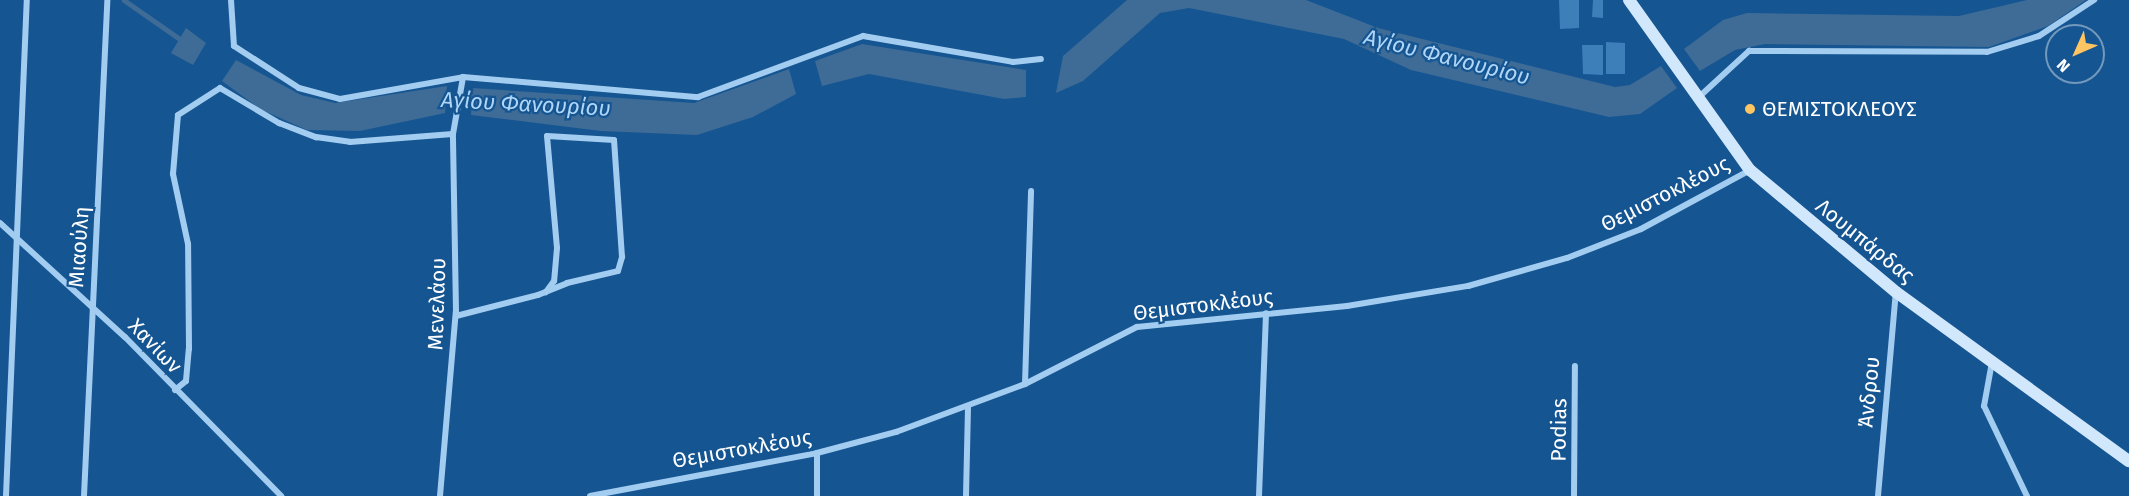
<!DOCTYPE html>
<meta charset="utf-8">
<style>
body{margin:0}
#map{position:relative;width:2129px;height:496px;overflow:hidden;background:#155591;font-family:"Fira Sans",sans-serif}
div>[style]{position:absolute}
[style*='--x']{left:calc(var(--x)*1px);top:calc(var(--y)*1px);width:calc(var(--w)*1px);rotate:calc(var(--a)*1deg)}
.water>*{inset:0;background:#3e6c97}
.stream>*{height:4.5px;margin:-2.25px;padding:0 2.25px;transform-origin:2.25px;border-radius:2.25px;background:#3e6c97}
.building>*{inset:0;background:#3d7fb9}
.street>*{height:6px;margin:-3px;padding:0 3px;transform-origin:3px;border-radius:3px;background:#a3ccf1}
.secondary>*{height:12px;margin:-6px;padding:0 6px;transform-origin:6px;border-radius:6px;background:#d1e7fb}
.dots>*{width:16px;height:16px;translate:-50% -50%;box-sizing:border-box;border:3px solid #155591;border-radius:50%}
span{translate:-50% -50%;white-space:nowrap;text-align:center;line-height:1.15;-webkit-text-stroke:4.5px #155591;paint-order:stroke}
.poi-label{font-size:21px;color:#fff}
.left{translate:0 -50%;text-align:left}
.street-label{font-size:21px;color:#fff}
.water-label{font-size:22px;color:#afd6f8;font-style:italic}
.north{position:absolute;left:2045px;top:24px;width:60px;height:60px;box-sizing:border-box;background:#155591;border:2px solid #7399bd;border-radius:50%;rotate:225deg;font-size:16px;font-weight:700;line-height:24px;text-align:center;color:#fff}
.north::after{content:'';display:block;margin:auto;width:21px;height:27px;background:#ffc563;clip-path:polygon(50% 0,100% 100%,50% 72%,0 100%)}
</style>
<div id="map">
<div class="water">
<div style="clip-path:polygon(1127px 0,1306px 0,1378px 28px,1615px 87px,1630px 85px,1661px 66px,1677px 88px,1640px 114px,1609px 117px,1411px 70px,1344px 39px,1189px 8px,1160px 13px,1083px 81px,1056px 93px,1063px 56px)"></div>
<div style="clip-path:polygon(2027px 0,2086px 0,2048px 26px,1989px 47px,1765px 44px,1735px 50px,1700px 71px,1684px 49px,1723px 20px,1747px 13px,1959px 16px)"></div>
<div style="clip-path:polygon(186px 28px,206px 43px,193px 65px,171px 53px)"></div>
<div style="clip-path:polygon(862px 44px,1026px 70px,1026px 97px,1004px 99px,869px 74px,822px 86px,815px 61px)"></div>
<div style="clip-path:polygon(236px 60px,301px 95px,335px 103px,447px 86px,445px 113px,360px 131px,307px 130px,260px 109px,222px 81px)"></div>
<div style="clip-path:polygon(789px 69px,796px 94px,753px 117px,697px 135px,601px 131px,471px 115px,473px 88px,694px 103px)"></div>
</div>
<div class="stream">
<div style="--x:124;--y:0;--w:72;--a:34.8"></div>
<div style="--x:440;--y:96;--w:37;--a:2"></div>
</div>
<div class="building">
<div style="clip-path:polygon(1559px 0,1579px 0,1579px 28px,1560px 29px)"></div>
<div style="clip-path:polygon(1593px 0,1603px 0,1603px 18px,1592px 17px)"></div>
<div style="clip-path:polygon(1606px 42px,1625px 43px,1625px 74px,1606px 74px)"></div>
<div style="clip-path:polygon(1582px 45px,1603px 45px,1603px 75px,1583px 74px)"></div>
</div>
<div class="street">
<div style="--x:231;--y:0;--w:46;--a:86.3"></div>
<div style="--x:234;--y:46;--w:77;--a:32.9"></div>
<div style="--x:299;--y:88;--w:42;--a:15"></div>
<div style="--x:340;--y:99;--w:125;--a:-10.1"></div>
<div style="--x:463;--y:77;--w:236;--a:4.9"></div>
<div style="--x:698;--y:97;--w:176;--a:-20.3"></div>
<div style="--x:863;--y:36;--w:152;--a:9.8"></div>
<div style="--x:1013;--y:62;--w:28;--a:-6"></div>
<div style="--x:1700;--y:96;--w:67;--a:-42.6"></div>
<div style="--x:1749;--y:51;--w:238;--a:0.2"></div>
<div style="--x:1987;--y:52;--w:54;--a:-17.1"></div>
<div style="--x:2039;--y:36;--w:66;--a:-33.2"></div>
<div style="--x:0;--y:223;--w:169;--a:42.4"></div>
<div style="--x:125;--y:337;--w:223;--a:45.5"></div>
<div style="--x:456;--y:316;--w:85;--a:-14.4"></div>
<div style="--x:538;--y:295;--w:31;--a:-22"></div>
<div style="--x:567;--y:283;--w:52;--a:-13.2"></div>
<div style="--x:618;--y:271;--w:15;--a:-74"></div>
<div style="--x:622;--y:257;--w:117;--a:-93.9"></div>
<div style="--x:614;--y:140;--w:67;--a:-176.6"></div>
<div style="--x:547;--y:136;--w:112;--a:84.9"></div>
<div style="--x:557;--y:248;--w:33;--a:95"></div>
<div style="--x:554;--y:281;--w:14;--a:126"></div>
<div style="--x:1992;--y:362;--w:45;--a:100.3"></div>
<div style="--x:1984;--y:406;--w:100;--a:64.5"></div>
<div style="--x:1025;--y:384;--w:193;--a:-88.2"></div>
<div style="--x:175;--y:390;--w:14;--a:-39"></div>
<div style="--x:186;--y:381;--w:32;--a:-85"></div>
<div style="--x:189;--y:349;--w:105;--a:-90.5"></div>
<div style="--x:188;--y:244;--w:72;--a:-102.1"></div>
<div style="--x:173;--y:174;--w:59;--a:-85.2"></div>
<div style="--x:178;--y:115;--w:50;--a:-32.7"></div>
<div style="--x:220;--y:88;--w:69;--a:30.7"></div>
<div style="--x:279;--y:123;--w:40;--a:21"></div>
<div style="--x:316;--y:137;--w:34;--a:8"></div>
<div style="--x:350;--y:142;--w:103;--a:-4.4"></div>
<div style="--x:6;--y:496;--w:496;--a:-87.6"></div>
<div style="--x:84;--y:496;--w:497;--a:-87.3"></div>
<div style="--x:440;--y:496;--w:186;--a:-85.1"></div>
<div style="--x:456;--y:311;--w:177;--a:-91"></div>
<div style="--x:453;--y:134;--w:58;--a:-80"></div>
<div style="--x:590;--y:496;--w:231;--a:-10.7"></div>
<div style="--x:817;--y:453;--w:82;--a:-14.9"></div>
<div style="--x:896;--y:432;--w:138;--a:-20.4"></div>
<div style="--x:1025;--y:384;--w:126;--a:-27"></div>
<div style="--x:1137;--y:327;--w:211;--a:-5.7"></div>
<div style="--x:1347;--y:306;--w:123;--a:-9.4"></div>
<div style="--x:1468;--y:286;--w:103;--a:-15.8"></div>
<div style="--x:1567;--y:258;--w:79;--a:-21.4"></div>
<div style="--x:1641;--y:229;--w:124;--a:-28.4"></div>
<div style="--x:817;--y:496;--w:43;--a:-90"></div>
<div style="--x:966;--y:496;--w:90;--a:-88.7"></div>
<div style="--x:1259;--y:496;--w:183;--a:-87.8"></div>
<div style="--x:1574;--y:496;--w:130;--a:-89.6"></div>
<div style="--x:1878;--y:496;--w:205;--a:-85"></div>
</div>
<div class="secondary">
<div style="--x:1629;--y:0;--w:209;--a:54.6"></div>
<div style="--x:1750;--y:170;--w:190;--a:39.9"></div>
<div style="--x:1896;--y:292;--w:288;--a:36"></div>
</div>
<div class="dots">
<div style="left:1750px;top:109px;background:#ffc563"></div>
</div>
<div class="poi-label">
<span class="left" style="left:1762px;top:109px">ΘΕΜΙΣΤΟΚΛΕΟΥΣ</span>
</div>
<div class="street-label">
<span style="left:1665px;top:194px;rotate:-27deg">Θεμιστοκλέους</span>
<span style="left:1865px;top:241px;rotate:39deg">Λουμπάρδας</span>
<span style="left:79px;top:247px;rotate:-86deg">Μιαούλη</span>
<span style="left:437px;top:304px;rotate:-88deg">Μενελάου</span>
<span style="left:1203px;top:305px;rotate:-7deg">Θεμιστοκλέους</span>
<span style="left:155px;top:346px;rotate:46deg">Χανίων</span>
<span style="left:1869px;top:392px;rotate:-84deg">Άνδρου</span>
<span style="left:1559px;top:430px;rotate:-89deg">Podias</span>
<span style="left:742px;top:449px;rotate:-10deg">Θεμιστοκλέους</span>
</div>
<div class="water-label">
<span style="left:1447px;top:57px;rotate:14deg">Αγίου Φανουρίου</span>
<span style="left:526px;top:104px;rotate:3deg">Αγίου Φανουρίου</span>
</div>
<div class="north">N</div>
</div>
